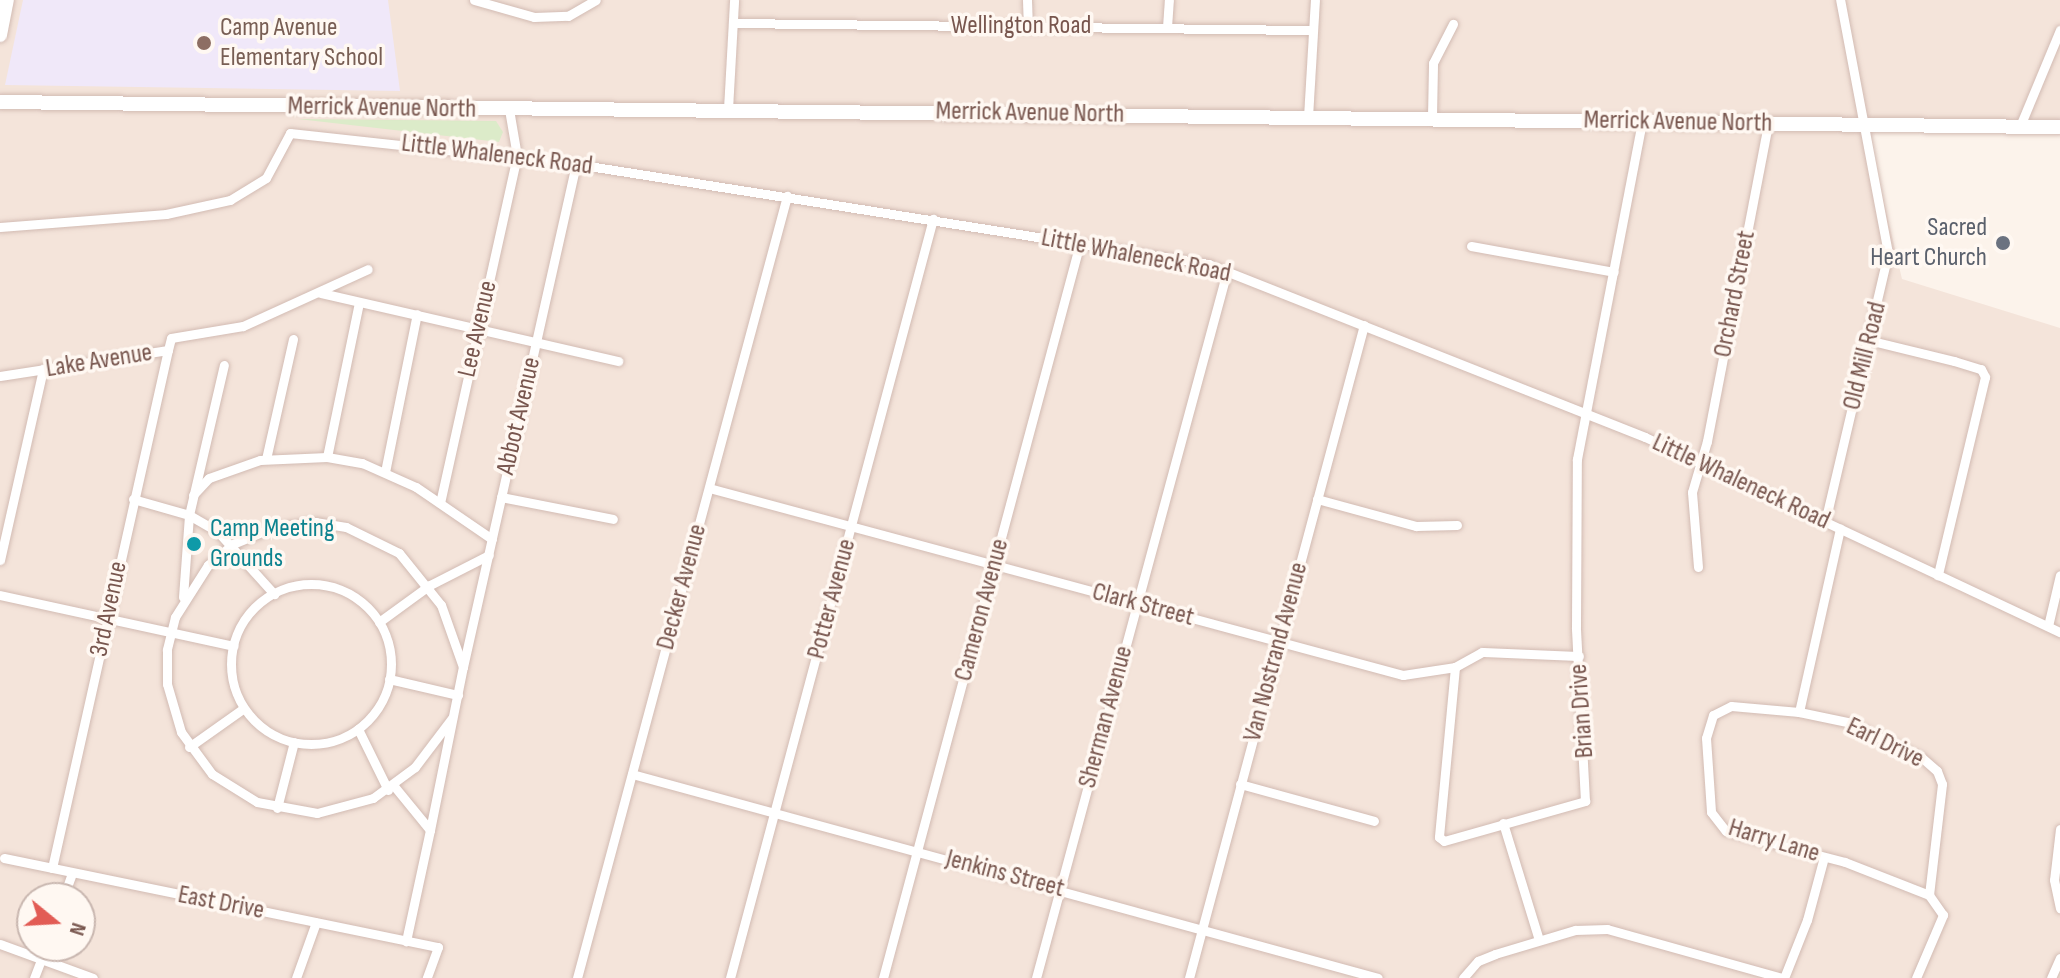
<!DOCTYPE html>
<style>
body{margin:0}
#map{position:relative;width:2060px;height:978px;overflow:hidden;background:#fcf3eb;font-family:"Sofia Sans Condensed",sans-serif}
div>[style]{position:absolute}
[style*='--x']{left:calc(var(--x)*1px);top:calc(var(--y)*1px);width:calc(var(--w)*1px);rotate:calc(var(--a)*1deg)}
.residential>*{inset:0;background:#f4e4da}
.education>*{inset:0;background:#f0e8f9}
.green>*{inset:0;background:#dcebc9}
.roads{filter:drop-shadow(0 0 2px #d2bbb3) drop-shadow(0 0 2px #d2bbb3)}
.street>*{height:9px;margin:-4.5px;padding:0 4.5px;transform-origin:4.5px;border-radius:4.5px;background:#fff}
.street>.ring{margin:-4.5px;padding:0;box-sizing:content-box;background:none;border:9px solid #fff;border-radius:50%}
.secondary>*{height:14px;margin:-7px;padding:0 7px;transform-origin:7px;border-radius:7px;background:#fff}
.dots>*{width:22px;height:22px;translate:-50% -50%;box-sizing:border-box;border:4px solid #fff8f2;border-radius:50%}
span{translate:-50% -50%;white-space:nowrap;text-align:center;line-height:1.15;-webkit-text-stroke:7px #fff8f2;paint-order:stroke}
.street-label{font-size:26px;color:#78564e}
.education-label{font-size:26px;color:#785e54}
.left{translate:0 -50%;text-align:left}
.worship-label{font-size:26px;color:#5b616d}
.right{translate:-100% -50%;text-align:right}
.culture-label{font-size:26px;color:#0d838f}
.north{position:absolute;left:16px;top:882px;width:80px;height:80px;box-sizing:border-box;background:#fff8f2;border:2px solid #c9b7b0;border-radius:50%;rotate:108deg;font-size:22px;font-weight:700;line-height:32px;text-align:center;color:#78564e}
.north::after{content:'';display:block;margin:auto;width:28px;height:36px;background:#e25c55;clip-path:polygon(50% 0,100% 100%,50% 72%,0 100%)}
</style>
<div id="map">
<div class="residential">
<div style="clip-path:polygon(evenodd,0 0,2060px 0,2060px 127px,1866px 125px,1902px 279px,2060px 328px,2060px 978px,0 978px,0 0,32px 898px,80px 898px,80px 946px,32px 946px,32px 898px)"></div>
</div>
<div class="education">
<div style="clip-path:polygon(23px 0,388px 0,400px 91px,5px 85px)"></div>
</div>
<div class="green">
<div style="clip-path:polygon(298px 119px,496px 121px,503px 132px,499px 142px)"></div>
</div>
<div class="roads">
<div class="street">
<div style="--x:474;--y:0;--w:62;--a:15.8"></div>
<div style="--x:534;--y:17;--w:34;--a:-2"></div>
<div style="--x:568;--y:16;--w:32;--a:-30"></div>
<div style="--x:1027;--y:0;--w:26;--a:88"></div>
<div style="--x:733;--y:23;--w:577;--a:0.7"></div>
<div style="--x:1167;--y:27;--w:27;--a:-86"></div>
<div style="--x:728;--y:109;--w:109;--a:-86.8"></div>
<div style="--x:1308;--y:117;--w:117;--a:-86.6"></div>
<div style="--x:1432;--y:117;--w:54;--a:-88.9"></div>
<div style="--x:1433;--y:63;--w:44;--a:-62.9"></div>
<div style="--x:2020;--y:126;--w:104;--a:-67.4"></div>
<div style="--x:0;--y:227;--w:167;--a:-4.5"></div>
<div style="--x:166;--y:214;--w:66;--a:-12.3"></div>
<div style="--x:230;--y:200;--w:42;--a:-31.4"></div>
<div style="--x:266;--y:178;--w:51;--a:-61.9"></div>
<div style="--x:290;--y:133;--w:288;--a:6.2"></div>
<div style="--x:576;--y:164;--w:640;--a:8.99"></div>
<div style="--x:1208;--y:264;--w:470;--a:21.6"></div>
<div style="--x:1645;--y:437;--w:459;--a:25.2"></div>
<div style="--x:1471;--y:246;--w:145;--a:10.3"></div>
<div style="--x:321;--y:293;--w:305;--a:12.9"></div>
<div style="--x:1868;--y:340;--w:89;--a:13.7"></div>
<div style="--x:1954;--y:361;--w:28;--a:17"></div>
<div style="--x:1981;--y:369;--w:9;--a:63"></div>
<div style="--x:1985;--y:377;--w:204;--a:103.4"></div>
<div style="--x:0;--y:376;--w:170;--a:-8.8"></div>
<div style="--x:168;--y:350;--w:12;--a:-76"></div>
<div style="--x:171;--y:338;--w:73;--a:-9.5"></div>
<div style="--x:243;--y:326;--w:137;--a:-24.5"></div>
<div style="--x:327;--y:457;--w:158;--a:-78.3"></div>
<div style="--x:266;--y:459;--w:123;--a:-77.3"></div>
<div style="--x:385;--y:472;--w:161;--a:-78.6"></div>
<div style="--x:709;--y:488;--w:719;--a:15.08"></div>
<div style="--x:1403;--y:675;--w:53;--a:-8.7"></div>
<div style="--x:1455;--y:667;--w:31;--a:-29"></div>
<div style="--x:1482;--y:652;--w:97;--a:2.4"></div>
<div style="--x:193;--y:495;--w:23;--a:-47"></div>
<div style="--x:209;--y:478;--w:54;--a:-19.4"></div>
<div style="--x:260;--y:460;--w:67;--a:-2.6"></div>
<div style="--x:327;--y:457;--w:36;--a:10"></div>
<div style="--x:362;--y:463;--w:59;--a:24"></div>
<div style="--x:416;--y:487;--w:92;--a:34.4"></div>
<div style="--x:501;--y:497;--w:114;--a:11.1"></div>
<div style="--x:133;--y:499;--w:58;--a:15.9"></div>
<div style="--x:189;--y:515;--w:34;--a:30"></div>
<div style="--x:218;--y:532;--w:84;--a:47.9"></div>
<div style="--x:1317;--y:499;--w:103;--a:15.3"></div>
<div style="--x:1416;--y:526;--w:41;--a:-1.4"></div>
<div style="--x:440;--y:503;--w:355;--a:-77.5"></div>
<div style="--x:517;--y:156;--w:48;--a:-99.7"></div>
<div style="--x:1825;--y:522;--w:276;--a:-76.8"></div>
<div style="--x:1888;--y:253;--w:258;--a:-100.7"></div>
<div style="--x:0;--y:560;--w:196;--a:-77.3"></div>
<div style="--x:1698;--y:567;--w:75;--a:-94.6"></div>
<div style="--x:1692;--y:492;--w:53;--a:-73.6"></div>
<div style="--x:1707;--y:441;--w:324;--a:-79.1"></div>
<div class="ring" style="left:231px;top:584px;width:151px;height:151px"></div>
<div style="--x:0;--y:595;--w:239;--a:12.3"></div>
<div style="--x:183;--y:597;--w:82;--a:-85.8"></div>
<div style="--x:189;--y:515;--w:154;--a:-76.9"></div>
<div style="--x:379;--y:622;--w:63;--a:-36"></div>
<div style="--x:430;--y:585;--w:66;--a:-27"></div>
<div style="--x:2048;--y:626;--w:52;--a:-76.8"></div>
<div style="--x:463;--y:667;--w:516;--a:-77.34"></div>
<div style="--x:1455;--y:667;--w:171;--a:95.4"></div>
<div style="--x:1439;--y:837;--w:6;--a:39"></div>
<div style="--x:1444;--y:841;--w:147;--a:-15.8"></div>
<div style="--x:1585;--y:801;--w:174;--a:-93"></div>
<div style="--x:1576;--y:627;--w:168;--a:-89.7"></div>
<div style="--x:1577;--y:459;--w:344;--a:-79.1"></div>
<div style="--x:389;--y:679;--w:71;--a:13.1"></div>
<div style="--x:1799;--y:712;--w:188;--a:-77.4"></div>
<div style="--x:358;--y:729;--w:68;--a:63.8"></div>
<div style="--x:189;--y:747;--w:67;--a:-35.3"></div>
<div style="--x:632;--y:774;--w:773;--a:15.29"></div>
<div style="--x:1240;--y:784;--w:139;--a:15.4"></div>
<div style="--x:394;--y:786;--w:57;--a:50.7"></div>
<div style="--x:430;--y:830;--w:114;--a:102.2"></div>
<div style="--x:277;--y:808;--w:68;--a:-75.6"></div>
<div style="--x:1503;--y:823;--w:122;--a:72.9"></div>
<div style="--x:2060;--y:829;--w:51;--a:96.7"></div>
<div style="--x:2054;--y:880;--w:29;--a:78"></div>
<div style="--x:430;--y:830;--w:166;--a:-78.6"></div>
<div style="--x:463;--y:667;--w:66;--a:-109.5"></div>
<div style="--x:441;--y:605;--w:67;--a:-128.9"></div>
<div style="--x:399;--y:553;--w:59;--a:-153.9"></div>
<div style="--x:346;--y:527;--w:30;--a:-171"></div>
<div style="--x:316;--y:522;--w:45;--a:172.4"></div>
<div style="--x:271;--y:528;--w:41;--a:157.2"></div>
<div style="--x:233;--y:544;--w:33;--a:140"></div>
<div style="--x:208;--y:565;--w:62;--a:122.4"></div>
<div style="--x:175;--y:617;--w:34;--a:104"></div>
<div style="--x:167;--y:650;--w:34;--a:90"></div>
<div style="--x:167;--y:684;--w:50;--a:73.7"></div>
<div style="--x:181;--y:732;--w:52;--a:53.6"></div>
<div style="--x:212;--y:774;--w:53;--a:31.9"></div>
<div style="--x:257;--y:802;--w:61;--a:10.4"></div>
<div style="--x:317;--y:813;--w:58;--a:-15"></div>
<div style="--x:373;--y:798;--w:52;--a:-36.4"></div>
<div style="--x:415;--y:767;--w:61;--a:-52.9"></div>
<div style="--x:4;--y:858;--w:443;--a:11.6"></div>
<div style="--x:438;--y:947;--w:33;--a:110"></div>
<div style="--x:52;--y:868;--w:531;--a:-77.38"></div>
<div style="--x:63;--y:898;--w:27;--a:-70"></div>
<div style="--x:0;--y:944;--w:99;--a:20.1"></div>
<div style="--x:34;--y:978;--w:34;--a:-69"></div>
<div style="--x:296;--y:978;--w:59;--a:-70.3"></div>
<div style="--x:577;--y:978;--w:810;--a:-74.97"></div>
<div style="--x:730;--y:978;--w:786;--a:-75.03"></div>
<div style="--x:883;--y:978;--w:761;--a:-75"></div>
<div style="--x:1036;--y:978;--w:732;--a:-74.88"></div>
<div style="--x:1189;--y:978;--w:676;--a:-75"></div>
<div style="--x:1463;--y:978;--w:23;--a:-49"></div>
<div style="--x:1478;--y:961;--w:18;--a:-22"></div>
<div style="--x:1495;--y:954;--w:84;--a:-16.7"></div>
<div style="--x:1575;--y:930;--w:32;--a:-2"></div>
<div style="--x:1607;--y:929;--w:183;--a:15.6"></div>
<div style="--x:1784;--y:978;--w:62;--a:-68.4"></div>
<div style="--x:1807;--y:920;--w:65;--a:-74.9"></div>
<div style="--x:1916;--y:978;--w:69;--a:-66.8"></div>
<div style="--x:1943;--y:915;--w:24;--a:-125"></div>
<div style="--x:1929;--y:895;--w:112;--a:-83.3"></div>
<div style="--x:1942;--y:784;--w:14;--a:-111"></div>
<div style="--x:1937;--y:771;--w:21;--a:-139"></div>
<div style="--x:1921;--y:757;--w:82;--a:-154.7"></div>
<div style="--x:1847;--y:722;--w:49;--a:-168.2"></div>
<div style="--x:1799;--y:712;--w:68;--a:-175"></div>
<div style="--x:1731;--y:706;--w:20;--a:153"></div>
<div style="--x:1713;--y:715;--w:24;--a:107"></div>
<div style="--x:1706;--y:738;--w:74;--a:86.1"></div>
<div style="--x:1711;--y:812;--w:24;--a:52"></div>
<div style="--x:1726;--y:831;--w:123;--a:14.6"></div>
<div style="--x:1845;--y:862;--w:90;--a:21.4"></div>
<div style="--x:2051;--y:978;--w:22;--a:-66"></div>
</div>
<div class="secondary">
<div style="--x:0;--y:35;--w:36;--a:-79"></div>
<div style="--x:0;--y:102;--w:2060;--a:0.7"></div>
</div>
</div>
<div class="dots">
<div style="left:204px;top:43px;background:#8d6e63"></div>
<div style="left:2003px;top:243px;background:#6b7280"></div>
<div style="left:194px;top:544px;background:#0f9aa8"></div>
</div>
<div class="street-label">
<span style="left:1021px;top:26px">Wellington Road</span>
<span style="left:382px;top:108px;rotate:1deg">Merrick Avenue North</span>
<span style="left:1030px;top:113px;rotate:1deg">Merrick Avenue North</span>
<span style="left:1678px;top:122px;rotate:1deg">Merrick Avenue North</span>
<span style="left:497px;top:155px;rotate:7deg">Little Whaleneck Road</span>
<span style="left:1136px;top:256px;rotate:11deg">Little Whaleneck Road</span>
<span style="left:1735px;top:294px;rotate:-79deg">Orchard Street</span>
<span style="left:478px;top:329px;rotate:-77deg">Lee Avenue</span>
<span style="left:1865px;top:356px;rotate:-76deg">Old Mill Road</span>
<span style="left:99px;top:361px;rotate:-9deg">Lake Avenue</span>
<span style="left:519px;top:416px;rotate:-77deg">Abbot Avenue</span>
<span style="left:1741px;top:482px;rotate:25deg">Little Whaleneck Road</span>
<span style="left:682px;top:587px;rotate:-75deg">Decker Avenue</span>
<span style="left:832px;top:599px;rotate:-75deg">Potter Avenue</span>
<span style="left:1143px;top:605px;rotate:15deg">Clark Street</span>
<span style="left:109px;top:609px;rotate:-78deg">3rd Avenue</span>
<span style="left:982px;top:610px;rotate:-75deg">Cameron Avenue</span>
<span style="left:1276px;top:652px;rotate:-75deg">Van Nostrand Avenue</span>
<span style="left:1582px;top:711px;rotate:-94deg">Brian Drive</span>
<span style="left:1106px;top:717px;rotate:-75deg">Sherman Avenue</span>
<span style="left:1885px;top:743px;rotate:26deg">Earl Drive</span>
<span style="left:1774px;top:841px;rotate:17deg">Harry Lane</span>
<span style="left:1005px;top:874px;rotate:15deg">Jenkins Street</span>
<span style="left:221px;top:903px;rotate:11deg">East Drive</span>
</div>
<div class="education-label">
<span class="left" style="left:220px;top:43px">Camp Avenue<br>Elementary School</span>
</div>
<div class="worship-label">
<span class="right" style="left:1987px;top:243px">Sacred<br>Heart Church</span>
</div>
<div class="culture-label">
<span class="left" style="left:210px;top:544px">Camp Meeting<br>Grounds</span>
</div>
<div class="north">N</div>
</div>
